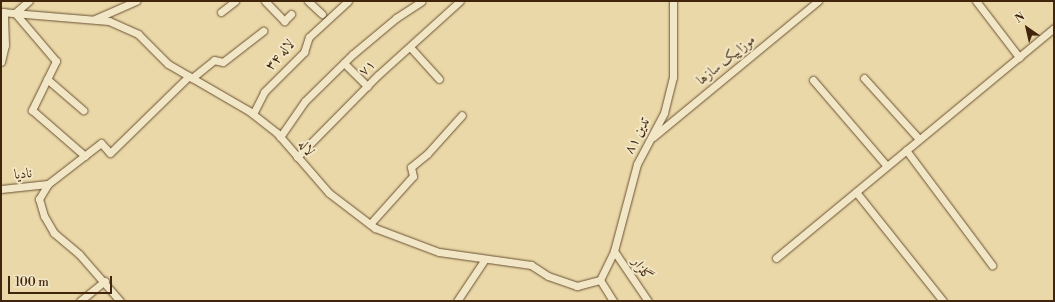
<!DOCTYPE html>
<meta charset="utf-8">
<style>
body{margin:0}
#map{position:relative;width:1055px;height:302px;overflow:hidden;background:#ead8a8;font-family:"Libre Bodoni",Amiri,serif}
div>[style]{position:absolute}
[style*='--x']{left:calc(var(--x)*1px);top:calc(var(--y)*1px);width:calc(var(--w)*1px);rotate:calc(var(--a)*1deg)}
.roads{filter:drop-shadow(0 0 1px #6b5133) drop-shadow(0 0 1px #6b5133)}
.minor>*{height:7px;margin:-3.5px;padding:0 3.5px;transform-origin:3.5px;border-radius:3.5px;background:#f1e6c6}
span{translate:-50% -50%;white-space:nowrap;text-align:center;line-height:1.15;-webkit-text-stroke:4px #f1e6c6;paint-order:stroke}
.street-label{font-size:14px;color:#41240c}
.frame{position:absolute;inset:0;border:2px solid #41240c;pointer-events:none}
.north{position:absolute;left:1007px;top:8px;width:40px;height:40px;-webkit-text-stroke:3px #f1e6c6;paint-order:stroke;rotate:326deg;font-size:11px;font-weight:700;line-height:16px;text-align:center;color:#41240c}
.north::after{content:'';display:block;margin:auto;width:14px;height:18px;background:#41240c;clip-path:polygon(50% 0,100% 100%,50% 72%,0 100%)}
.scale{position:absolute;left:8px;top:276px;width:104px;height:18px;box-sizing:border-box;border:2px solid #41240c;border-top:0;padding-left:5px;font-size:12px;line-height:14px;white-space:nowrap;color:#41240c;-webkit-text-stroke:3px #f1e6c6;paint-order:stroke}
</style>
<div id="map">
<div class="roads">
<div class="minor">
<div style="--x:265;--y:1;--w:28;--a:46"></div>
<div style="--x:284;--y:21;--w:10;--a:-45"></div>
<div style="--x:308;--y:1;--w:19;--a:43"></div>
<div style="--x:976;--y:1;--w:71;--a:52.5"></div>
<div style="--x:1;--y:12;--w:108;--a:4.8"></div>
<div style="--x:109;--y:21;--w:32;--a:24"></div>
<div style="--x:138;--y:34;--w:42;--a:45"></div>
<div style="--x:168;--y:64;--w:94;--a:30.1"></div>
<div style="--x:249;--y:111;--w:36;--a:38"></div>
<div style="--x:277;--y:133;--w:79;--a:49.1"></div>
<div style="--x:329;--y:193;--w:58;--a:37.3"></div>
<div style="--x:375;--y:228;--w:68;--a:20.6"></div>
<div style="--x:439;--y:252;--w:93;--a:8"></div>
<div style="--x:531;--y:265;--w:20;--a:33"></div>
<div style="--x:548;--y:276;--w:31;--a:19"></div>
<div style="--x:577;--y:286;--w:24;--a:-15"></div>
<div style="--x:221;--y:12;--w:18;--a:-38"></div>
<div style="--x:15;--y:13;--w:63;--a:49.5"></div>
<div style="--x:56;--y:61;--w:55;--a:116.1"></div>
<div style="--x:32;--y:110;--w:70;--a:41"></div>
<div style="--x:15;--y:13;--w:18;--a:-41"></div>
<div style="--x:95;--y:19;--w:45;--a:-23.7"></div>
<div style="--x:410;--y:47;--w:43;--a:47.8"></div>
<div style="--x:1;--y:62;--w:17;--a:-77"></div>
<div style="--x:5;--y:45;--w:33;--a:-92"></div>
<div style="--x:344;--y:63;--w:33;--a:45"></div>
<div style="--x:192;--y:78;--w:28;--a:-39"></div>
<div style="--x:214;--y:60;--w:9;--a:13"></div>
<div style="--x:223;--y:62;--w:51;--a:-37.8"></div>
<div style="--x:864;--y:78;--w:82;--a:48"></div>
<div style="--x:47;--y:79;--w:48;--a:40.7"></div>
<div style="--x:813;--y:80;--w:113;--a:49.3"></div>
<div style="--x:253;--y:114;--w:25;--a:-63"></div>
<div style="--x:264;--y:92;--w:57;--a:-45"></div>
<div style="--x:304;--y:52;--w:16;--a:-72"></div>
<div style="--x:309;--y:37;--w:53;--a:-42.7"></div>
<div style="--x:280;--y:137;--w:44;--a:-55.2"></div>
<div style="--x:305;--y:101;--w:67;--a:-44.4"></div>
<div style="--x:353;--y:54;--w:56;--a:-39.9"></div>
<div style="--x:396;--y:18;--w:30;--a:-33"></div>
<div style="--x:653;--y:137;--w:214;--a:-39.5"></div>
<div style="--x:906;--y:150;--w:144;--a:53.2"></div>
<div style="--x:297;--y:157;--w:115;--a:-45.4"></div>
<div style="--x:378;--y:75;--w:110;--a:-42.1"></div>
<div style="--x:1;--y:189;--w:47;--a:-6.1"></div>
<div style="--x:856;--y:192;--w:139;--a:51.4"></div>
<div style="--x:370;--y:224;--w:64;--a:-48.1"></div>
<div style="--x:413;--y:176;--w:9;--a:-103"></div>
<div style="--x:411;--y:167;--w:21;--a:-39"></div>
<div style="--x:427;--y:154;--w:52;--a:-48.1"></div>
<div style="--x:614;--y:251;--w:60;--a:55.8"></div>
<div style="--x:776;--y:258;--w:361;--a:-39.6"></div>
<div style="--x:600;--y:280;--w:32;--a:-64"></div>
<div style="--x:614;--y:251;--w:90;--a:-75.2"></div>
<div style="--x:637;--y:164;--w:58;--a:-62.1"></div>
<div style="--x:664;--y:113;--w:37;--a:-76"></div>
<div style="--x:673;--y:77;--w:76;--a:-90"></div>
<div style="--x:600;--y:280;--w:25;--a:58"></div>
<div style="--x:80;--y:301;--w:32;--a:-39"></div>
<div style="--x:120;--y:301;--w:62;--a:-131.1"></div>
<div style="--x:79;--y:254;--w:33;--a:-140"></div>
<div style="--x:54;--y:233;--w:20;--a:-120"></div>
<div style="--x:44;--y:216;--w:18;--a:-106"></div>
<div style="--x:39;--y:199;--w:17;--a:-59"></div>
<div style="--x:48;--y:184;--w:67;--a:-37.7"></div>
<div style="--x:101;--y:143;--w:13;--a:48"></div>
<div style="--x:110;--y:153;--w:110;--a:-44.3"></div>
<div style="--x:457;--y:301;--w:50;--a:-56.3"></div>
</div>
</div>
<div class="street-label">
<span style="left:280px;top:55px;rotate:-48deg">لاله ۳۴</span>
<span style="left:726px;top:60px;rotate:-39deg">موزاییک سازها</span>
<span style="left:367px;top:68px;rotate:-44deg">۷۱</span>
<span style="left:637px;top:136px;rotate:-62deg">تدین ۸۱</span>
<span style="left:306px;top:148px;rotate:50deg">لاله</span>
<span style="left:23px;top:174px;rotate:-6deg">نادیا</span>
<span style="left:642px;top:269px;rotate:56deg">گلزار</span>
</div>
<div class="frame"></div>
<div class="north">N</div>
<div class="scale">100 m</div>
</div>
